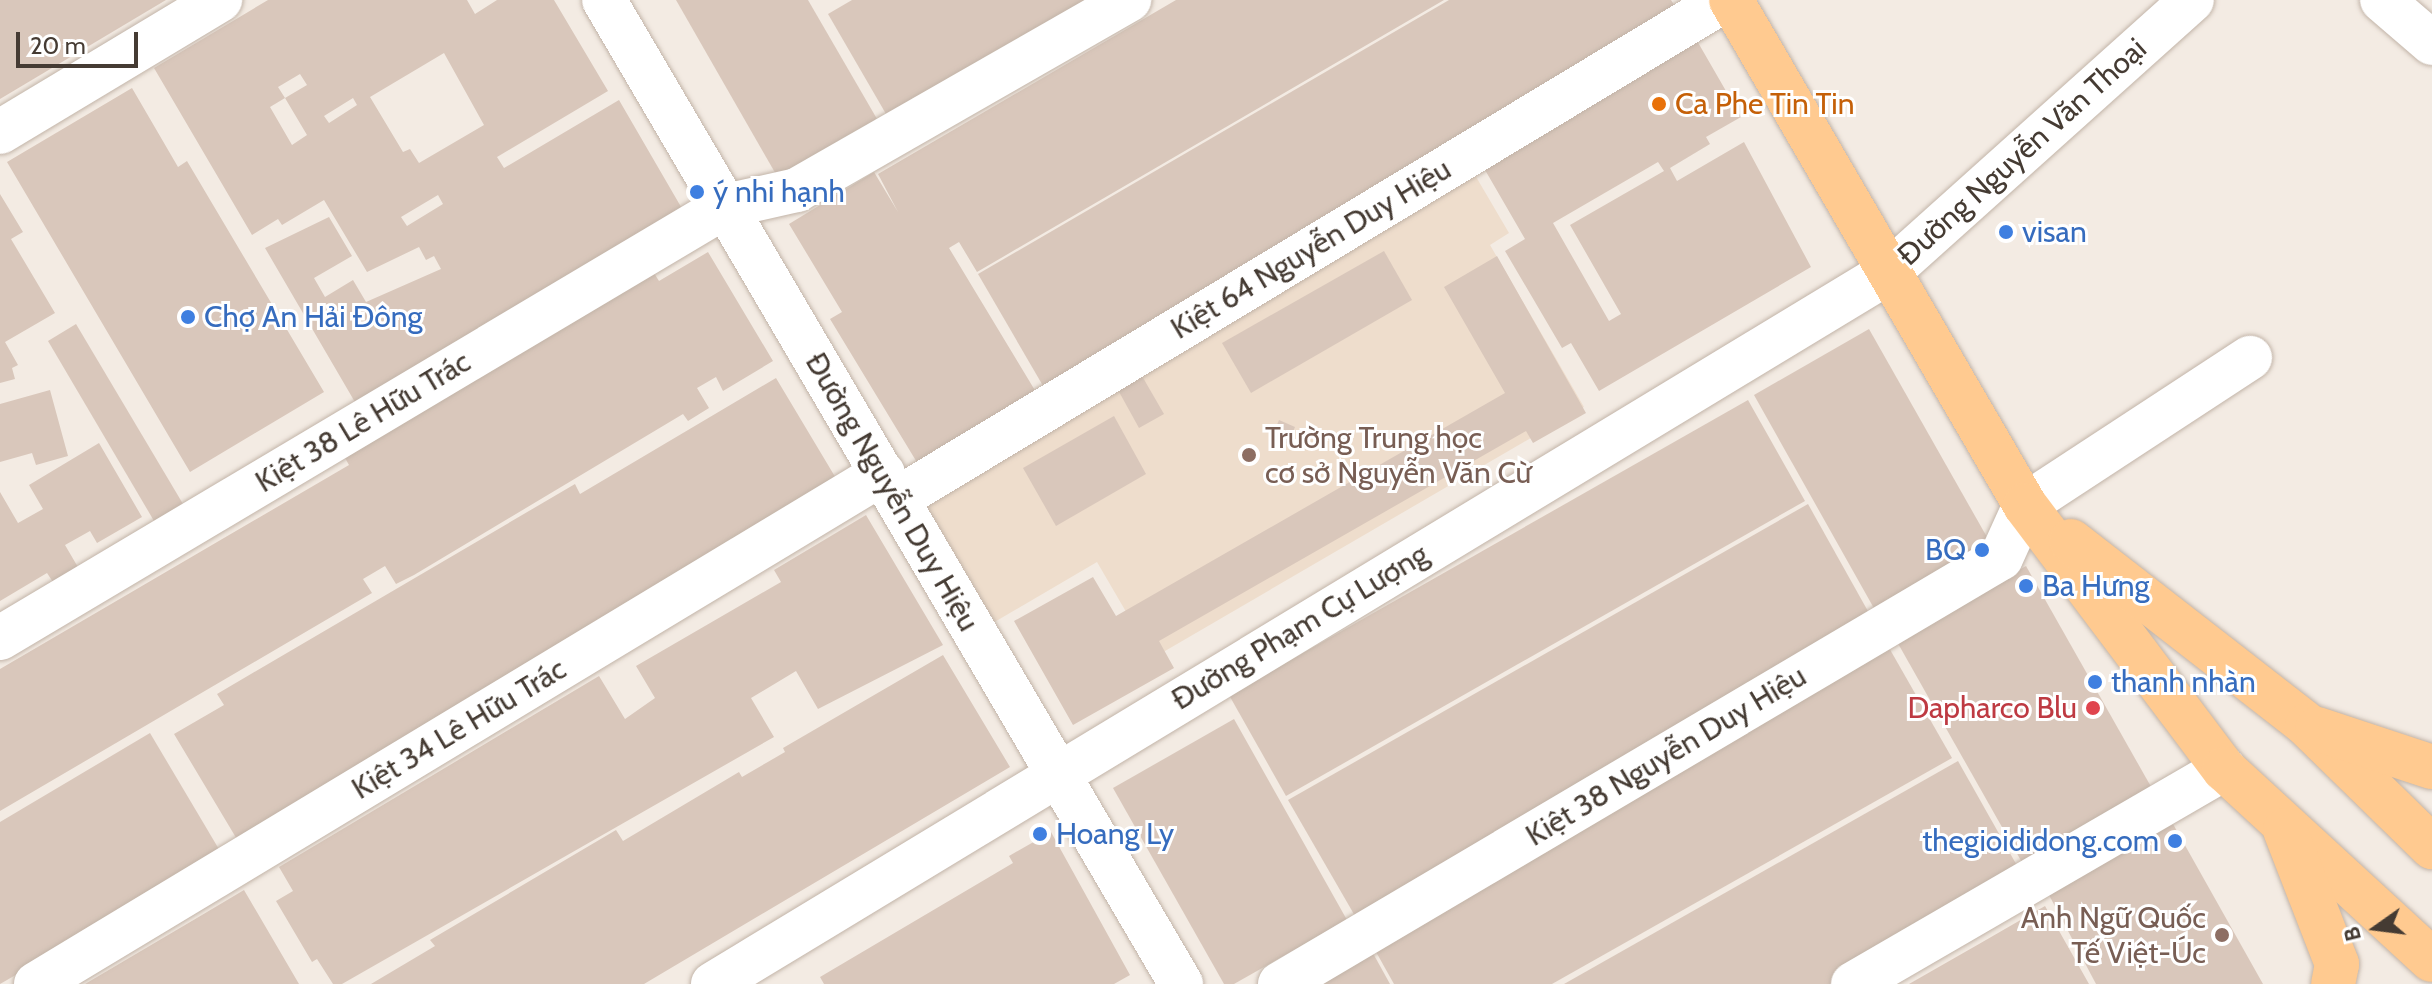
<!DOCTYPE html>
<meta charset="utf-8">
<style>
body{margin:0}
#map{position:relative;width:2432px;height:984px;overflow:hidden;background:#f3ebe3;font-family:Cabin,sans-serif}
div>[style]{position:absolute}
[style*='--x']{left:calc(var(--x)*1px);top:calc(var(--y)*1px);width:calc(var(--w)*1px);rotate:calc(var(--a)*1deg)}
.education>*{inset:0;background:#edc}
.building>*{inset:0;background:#d9c7bb}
.roads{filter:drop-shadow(0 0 2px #c2b4a8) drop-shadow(0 0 2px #c2b4a8)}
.minor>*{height:44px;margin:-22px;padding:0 22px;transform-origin:22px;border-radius:22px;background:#fff}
.major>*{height:44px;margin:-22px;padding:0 22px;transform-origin:22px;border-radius:22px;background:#ffca90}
.dots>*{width:22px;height:22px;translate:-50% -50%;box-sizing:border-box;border:4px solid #fff;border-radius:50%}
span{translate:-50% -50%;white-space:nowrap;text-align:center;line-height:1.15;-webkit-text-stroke:6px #fff;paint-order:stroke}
.food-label{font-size:30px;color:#c56008}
.left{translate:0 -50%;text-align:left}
.street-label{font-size:30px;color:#453b33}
.shop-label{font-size:30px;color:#366cbe}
.right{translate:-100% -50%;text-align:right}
.education-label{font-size:30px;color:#785e54}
.health-label{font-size:30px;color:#be3a42}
.north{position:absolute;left:2336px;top:888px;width:80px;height:80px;-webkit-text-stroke:6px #fff;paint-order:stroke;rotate:256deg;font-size:22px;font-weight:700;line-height:32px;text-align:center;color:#453b33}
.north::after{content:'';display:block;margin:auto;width:28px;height:36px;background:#453b33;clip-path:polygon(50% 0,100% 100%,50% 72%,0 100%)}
.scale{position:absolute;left:16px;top:32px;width:122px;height:36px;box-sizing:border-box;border:4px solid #453b33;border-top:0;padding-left:10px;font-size:24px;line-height:28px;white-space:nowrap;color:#453b33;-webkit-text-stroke:6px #fff;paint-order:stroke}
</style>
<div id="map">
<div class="education">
<div style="clip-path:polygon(1475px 175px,1509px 233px,1490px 245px,1584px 407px,1153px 658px,1097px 562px,986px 627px,914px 503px)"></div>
</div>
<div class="building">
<div style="clip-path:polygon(0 0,166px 0,0 99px)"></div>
<div style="clip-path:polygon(evenodd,268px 0,467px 0,475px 14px,497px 0,554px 0,608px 91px,497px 157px,504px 168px,619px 100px,684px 212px,359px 409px,265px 248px,329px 217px,352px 256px,314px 278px,325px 297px,353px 280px,366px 302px,441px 269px,434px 256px,426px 260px,419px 247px,367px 272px,324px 200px,282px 225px,278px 219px,252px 235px,154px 68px,268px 0,444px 53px,484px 125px,419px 163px,410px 149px,403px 152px,370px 97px,444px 53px,268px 0,300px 74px,307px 85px,285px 98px,278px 87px,300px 74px,268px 0,285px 98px,307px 135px,292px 145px,270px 107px,285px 98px,268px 0,353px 98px,357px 105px,329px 123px,324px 116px,353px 98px,268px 0,438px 195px,443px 204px,407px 226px,401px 217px,438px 195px)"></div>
<div style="clip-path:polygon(676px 0,808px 0,884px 131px,785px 190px)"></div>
<div style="clip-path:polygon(852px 0,1109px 0,893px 126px,828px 14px)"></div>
<div style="clip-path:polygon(1176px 0,1444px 0,977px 272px,959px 242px,949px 248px,1039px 397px,921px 469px,830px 319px,842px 312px,789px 224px,874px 172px,898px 212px,878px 174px)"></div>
<div style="clip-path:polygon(1449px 0,1671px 0,1681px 16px,1046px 391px,978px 274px)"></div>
<div style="clip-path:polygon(evenodd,1696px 39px,1741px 117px,1706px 137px,1710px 144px,1670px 168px,1677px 181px,1744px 142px,1811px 267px,1599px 391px,1571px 343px,1562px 348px,1505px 251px,1525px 239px,1481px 163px,1696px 39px,1658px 162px,1664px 171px,1570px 225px,1621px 314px,1609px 321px,1553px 223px,1658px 162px)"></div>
<div style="clip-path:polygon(132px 88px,178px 167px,187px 161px,324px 392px,190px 472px,7px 162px)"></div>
<div style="clip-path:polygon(0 194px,23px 232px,11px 239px,55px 313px,5px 342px,18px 365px,12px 368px,15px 379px,0 383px)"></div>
<div style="clip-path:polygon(1384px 251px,1412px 300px,1251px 393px,1222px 343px)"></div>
<div style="clip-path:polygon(708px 252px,773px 361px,723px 391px,716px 377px,697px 388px,709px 408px,688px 421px,683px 414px,414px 575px,396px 584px,385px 566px,363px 579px,372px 593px,0 811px,0 669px,349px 465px,345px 458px,654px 273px,659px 281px)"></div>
<div style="clip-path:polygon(1497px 256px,1586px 413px,1533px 443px,1526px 431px,1159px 641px,1174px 668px,1073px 725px,1014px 621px,1093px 577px,1116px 616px,1505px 393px,1444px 287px)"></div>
<div style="clip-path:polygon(76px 324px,186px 509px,157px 526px,48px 341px)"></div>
<div style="clip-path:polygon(1869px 329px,1996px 553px,1880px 619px,1754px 395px)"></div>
<div style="clip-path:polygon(1142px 376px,1164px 414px,1139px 428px,1118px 390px)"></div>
<div style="clip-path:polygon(776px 378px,840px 485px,241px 846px,174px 734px,224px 705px,217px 694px,575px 484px,580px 494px)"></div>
<div style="clip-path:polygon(50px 390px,68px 456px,36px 465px,32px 453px,0 462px,0 404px)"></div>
<div style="clip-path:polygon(1748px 400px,1805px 501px,1286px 796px,1229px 695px)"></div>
<div style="clip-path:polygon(1114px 416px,1146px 474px,1056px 526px,1023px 468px)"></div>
<div style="clip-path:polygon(1279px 420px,1295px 427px,1288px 444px,1272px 437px)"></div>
<div style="clip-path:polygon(99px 443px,142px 517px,97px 543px,90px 531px,65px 545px,82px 574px,57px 588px,47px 573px,0 601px,0 492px,18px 523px,43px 509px,29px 485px)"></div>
<div style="clip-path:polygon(1808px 504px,1874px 622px,1355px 916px,1288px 800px)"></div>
<div style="clip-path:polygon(866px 515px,943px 645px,818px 709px,796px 671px,751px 698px,774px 737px,342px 984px,333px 984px,317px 959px,312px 962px,276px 901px,293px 891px,279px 867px,599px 676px,625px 719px,655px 698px,636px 666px,781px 582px,774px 570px)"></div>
<div style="clip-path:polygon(2026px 566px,2158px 799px,2028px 873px,1896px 640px)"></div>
<div style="clip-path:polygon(1888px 646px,1952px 758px,1552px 984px,1394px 984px,1371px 943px)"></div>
<div style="clip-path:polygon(943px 655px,1010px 767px,644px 984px,371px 984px,435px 946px,430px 940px,616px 830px,623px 841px,739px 772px,742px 777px,785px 752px,783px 748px)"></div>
<div style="clip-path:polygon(1234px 719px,1347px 920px,1234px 984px,1224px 984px,1113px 788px)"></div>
<div style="clip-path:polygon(150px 733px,223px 856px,0 984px,0 822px)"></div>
<div style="clip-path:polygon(1958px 761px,2024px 878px,1838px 984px,1564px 984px)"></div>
<div style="clip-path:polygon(2173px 824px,2263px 984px,2096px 984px,2049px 895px)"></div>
<div style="clip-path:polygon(1051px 832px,1130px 975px,1114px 984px,824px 984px,820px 977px,1013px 863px,1009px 856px)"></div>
<div style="clip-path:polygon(244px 890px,299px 984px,85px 984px,202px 915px)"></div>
<div style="clip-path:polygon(2045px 906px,2089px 984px,1909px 984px,1979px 944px)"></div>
<div style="clip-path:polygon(1369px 946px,1390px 984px,1304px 984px)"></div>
</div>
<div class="roads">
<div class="minor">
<div style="--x:604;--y:0;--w:1141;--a:59.61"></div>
<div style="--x:2382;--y:0;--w:66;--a:40.7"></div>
<div style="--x:0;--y:132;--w:257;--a:-31"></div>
<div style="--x:897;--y:499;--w:967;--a:-31.08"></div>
<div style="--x:0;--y:638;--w:845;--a:-30.75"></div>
<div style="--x:726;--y:206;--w:73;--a:-12.7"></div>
<div style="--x:797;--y:190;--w:383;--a:-29.8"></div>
<div style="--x:36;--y:984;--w:989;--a:-31.1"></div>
<div style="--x:713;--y:984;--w:1375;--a:-31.19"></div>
<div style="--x:1889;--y:272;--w:407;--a:-41.9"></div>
<div style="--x:1280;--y:984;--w:837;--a:-30.58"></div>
<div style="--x:2001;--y:558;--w:58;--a:-65.6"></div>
<div style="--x:2025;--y:505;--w:269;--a:-33.2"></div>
<div style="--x:1853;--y:984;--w:429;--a:-30.1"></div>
</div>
<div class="major">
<div style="--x:1731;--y:0;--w:584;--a:59.79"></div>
<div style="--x:2025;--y:505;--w:331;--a:53"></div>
<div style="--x:2224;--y:769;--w:282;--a:42.6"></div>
<div style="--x:2071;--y:541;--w:299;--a:37.9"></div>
<div style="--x:2307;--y:725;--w:175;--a:44.3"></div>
<div style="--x:2317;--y:729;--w:121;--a:18.3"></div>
<div style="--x:2285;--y:830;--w:144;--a:68.8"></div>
<div style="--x:2337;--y:964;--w:20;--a:101"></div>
</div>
</div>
<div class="dots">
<div style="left:1659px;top:104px;background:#e8710a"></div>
<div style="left:697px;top:192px;background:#3f7fe0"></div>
<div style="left:2006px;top:232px;background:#3f7fe0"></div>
<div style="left:188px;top:317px;background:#3f7fe0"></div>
<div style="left:1249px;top:455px;background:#8d6e63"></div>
<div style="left:1982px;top:550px;background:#3f7fe0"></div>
<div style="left:2026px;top:586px;background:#3f7fe0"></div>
<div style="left:2095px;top:682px;background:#3f7fe0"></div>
<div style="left:2093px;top:708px;background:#e0444e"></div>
<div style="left:1040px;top:834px;background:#3f7fe0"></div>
<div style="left:2175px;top:841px;background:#3f7fe0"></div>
<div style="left:2222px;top:935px;background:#8d6e63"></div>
</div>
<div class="food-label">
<span class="left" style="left:1675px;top:104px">Ca Phe Tin Tin</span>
</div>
<div class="street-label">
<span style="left:2022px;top:152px;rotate:-42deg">Đường Nguyễn Văn Thoại</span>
<span style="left:1311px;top:249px;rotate:-31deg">Kiệt 64 Nguyễn Duy Hiệu</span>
<span style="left:363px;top:422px;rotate:-31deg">Kiệt 38 Lê Hữu Trác</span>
<span style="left:892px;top:492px;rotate:60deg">Đường Nguyễn Duy Hiệu</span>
<span style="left:1300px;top:627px;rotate:-31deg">Đường Phạm Cự Lượng</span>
<span style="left:459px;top:729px;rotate:-31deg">Kiệt 34 Lê Hữu Trác</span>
<span style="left:1666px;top:756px;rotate:-31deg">Kiệt 38 Nguyễn Duy Hiệu</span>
</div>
<div class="shop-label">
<span class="left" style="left:713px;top:192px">ý nhi hạnh</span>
<span class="left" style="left:2022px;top:232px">visan</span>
<span class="left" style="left:204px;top:317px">Chợ An Hải Đông</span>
<span class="right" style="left:1966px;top:550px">BQ</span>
<span class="left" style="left:2042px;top:586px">Ba Hưng</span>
<span class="left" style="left:2111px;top:682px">thanh nhàn</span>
<span class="left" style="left:1056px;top:834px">Hoang Ly</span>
<span class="right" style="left:2159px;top:841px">thegioididong.com</span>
</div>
<div class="education-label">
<span class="left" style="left:1265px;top:455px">Trường Trung học<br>cơ sở Nguyễn Văn Cừ</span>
<span class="right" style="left:2206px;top:935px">Anh Ngữ Quốc<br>Tế Việt-Úc</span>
</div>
<div class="health-label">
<span class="right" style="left:2077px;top:708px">Dapharco Blu</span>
</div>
<div class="north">B</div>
<div class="scale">20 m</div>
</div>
